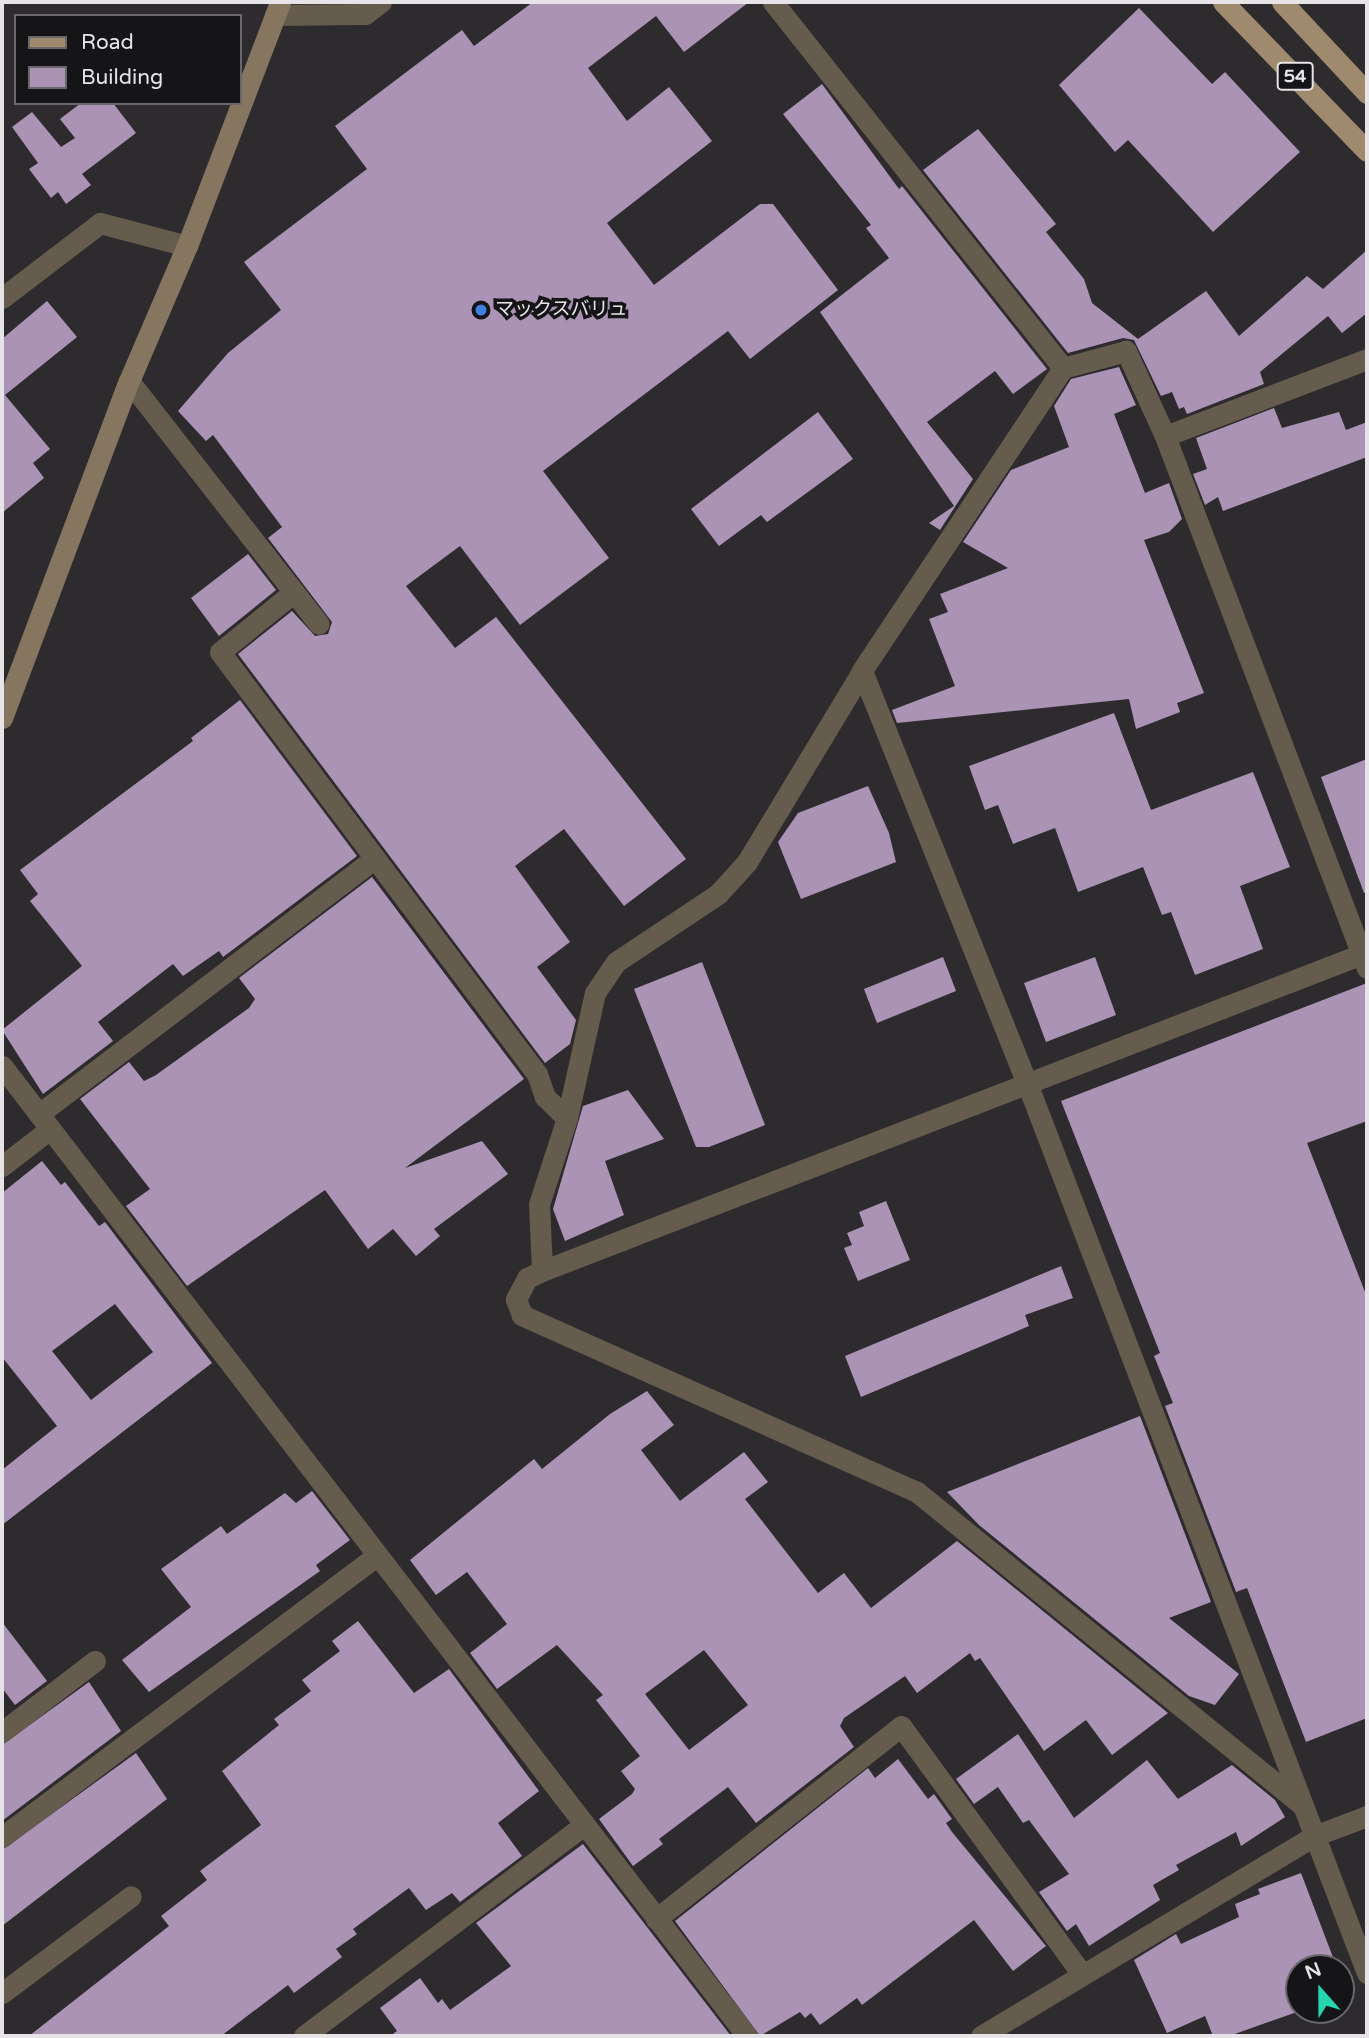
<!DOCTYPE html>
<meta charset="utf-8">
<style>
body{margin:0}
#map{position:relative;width:1369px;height:2038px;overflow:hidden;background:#2e2b2f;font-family:"Varela Round","Noto Sans JP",sans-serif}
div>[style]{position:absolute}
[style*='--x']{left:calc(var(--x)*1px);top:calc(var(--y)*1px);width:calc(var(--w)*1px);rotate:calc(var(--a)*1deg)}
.building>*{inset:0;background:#ab93b5}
.street>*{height:21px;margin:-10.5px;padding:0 10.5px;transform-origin:10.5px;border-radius:10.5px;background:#665c4e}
.secondary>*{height:21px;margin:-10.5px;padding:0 10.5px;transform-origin:10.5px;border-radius:10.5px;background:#867660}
.primary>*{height:21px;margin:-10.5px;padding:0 10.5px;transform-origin:10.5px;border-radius:10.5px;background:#9f8a6d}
.dots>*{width:19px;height:19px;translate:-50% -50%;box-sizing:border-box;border:4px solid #151416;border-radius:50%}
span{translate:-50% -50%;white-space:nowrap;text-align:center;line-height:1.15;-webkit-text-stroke:7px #151416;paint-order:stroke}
.shield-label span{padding:2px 5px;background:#151416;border:2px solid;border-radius:5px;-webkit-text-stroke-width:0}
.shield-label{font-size:18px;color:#e6e4e7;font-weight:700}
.poi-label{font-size:19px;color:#e6e4e7}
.left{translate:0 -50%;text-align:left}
.frame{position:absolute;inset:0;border:4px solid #e6e4e7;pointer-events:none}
.legend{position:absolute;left:14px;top:14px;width:228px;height:91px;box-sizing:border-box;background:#151416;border:2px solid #69676a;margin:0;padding:9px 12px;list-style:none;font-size:21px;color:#e6e4e7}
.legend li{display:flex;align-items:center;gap:14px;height:35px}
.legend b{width:35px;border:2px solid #69676a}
.north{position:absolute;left:1285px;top:1954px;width:70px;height:70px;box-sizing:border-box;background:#151416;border:2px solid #69676a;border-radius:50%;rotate:339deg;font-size:19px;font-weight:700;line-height:28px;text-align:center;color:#e6e4e7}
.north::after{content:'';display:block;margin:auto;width:24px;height:32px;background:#25d5ae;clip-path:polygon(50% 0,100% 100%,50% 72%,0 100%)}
</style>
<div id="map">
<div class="building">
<div style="clip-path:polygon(533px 2px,749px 2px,684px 52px,656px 16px,588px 68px,627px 121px,669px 87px,712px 141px,607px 223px,654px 285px,760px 204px,773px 204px,838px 290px,750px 359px,728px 331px,543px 471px,609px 558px,520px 625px,460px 546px,406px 586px,455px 648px,496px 617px,686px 859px,624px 906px,564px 829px,515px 866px,570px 942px,537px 967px,576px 1020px,570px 1044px,545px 1063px,238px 654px,292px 611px,315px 636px,328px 634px,332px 622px,268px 538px,282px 527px,213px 435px,206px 441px,178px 411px,228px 353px,281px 310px,244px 262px,367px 169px,335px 126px,462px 30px,474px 46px)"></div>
<div style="clip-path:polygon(1139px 8px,1212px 84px,1225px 72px,1300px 152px,1213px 232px,1128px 140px,1115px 152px,1059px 85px)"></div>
<div style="clip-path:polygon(822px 84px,899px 189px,902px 186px,1047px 369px,1013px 394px,995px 371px,927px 422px,973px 479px,940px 530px,929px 523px,954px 506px,820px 312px,889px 258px,866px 228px,871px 225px,783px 114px)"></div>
<div style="clip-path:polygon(81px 103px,113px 103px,136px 133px,82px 174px,91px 185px,66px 204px,58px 192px,51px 198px,29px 169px,38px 163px,12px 127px,32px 112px,61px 147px,75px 138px,60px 119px)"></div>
<div style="clip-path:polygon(978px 129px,1056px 224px,1046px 232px,1084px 279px,1092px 303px,1138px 339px,1206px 291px,1239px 336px,1307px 276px,1323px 289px,1367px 250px,1367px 313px,1342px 333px,1328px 316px,1260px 372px,1264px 384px,1187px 414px,1184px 407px,1179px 409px,1172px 392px,1161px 396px,1134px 340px,1123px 338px,1068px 353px,923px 170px)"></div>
<div style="clip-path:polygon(47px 301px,77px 337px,5px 395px,50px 449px,33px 463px,44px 478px,2px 513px,2px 339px)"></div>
<div style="clip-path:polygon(1119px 367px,1136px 405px,1114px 414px,1145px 493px,1169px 483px,1182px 519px,1169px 532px,1144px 540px,1204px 693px,1177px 703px,1180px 712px,1136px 729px,1129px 699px,897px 723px,892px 710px,955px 686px,929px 619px,948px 612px,940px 594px,1008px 568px,963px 542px,1011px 470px,1069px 447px,1054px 406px,1071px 379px)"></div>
<div style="clip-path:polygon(1274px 408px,1282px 428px,1339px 412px,1346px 430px,1367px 422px,1367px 457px,1223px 511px,1218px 497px,1205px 505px,1193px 474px,1207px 469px,1196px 438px)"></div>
<div style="clip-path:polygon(818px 412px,853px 459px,767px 522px,761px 515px,719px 546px,691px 509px)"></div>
<div style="clip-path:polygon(248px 554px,276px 590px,219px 636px,191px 598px)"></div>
<div style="clip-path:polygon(240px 700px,357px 856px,223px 957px,219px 951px,183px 976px,173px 964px,98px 1022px,113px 1041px,43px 1094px,2px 1030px,82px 966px,30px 901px,38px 894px,20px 870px,193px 741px,191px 738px)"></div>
<div style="clip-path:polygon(1114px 713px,1151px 810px,1253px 772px,1290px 867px,1240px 886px,1263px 949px,1195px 975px,1171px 912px,1162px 915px,1143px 867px,1078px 892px,1055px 828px,1013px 844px,998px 805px,985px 810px,969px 766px)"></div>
<div style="clip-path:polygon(1367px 759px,1367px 892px,1364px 893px,1321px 777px)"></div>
<div style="clip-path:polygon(868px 786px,889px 833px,896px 862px,801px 899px,778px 842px,798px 813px)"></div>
<div style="clip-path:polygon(372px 877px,524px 1079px,405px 1168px,482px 1141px,508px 1174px,434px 1229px,440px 1236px,416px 1256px,393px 1229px,368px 1249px,325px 1190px,187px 1286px,126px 1206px,150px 1189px,80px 1099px,129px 1062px,144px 1081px,156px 1075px,249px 1008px,255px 999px,239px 978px)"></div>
<div style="clip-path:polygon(943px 957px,956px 991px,877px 1023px,864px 989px)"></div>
<div style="clip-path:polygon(1095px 957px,1116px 1015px,1046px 1042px,1024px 983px)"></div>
<div style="clip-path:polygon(702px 962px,765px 1125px,709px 1147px,696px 1147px,634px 989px)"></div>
<div style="clip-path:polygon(1367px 983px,1367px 1121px,1307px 1143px,1367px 1297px,1367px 1718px,1306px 1742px,1247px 1588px,1236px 1592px,1165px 1406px,1173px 1403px,1154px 1356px,1160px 1353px,1061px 1101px)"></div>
<div style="clip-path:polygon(628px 1090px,664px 1139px,605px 1161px,624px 1215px,565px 1241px,553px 1209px,583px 1106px)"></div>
<div style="clip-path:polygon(evenodd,42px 1161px,61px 1185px,65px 1182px,99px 1226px,105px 1222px,212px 1363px,2px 1525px,2px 1470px,57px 1426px,2px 1357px,2px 1193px,42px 1161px,115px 1304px,153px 1352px,91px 1400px,52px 1351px,115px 1304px)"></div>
<div style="clip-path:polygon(886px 1201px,910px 1260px,858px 1281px,844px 1248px,852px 1245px,847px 1233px,864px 1226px,859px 1212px)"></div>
<div style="clip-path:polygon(1061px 1266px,1073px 1298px,1025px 1315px,1029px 1326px,861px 1397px,845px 1356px)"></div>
<div style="clip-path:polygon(evenodd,647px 1391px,674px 1425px,641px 1450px,680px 1501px,744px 1452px,768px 1482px,745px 1499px,818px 1593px,844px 1573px,871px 1608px,957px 1541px,1168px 1713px,1112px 1755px,1086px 1720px,1044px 1751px,980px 1658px,975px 1661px,970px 1653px,917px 1693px,905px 1676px,844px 1718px,840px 1726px,854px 1747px,756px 1823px,728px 1787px,659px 1839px,663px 1844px,633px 1866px,599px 1819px,632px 1794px,635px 1789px,621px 1771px,640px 1756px,596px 1700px,603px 1695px,557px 1645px,497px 1689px,470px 1653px,507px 1624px,467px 1572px,436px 1595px,410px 1560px,534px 1459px,542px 1469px,610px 1414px,647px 1391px,704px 1650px,748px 1705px,689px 1750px,645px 1694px,704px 1650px)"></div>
<div style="clip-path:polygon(1140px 1416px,1211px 1602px,1169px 1618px,1239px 1674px,1215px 1705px,1189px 1696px,979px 1525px,947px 1492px)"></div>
<div style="clip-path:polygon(312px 1491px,350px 1540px,316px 1565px,320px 1571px,149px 1692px,122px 1660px,191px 1607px,161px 1569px,221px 1526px,227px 1534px,285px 1493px,296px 1503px)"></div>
<div style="clip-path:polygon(358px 1621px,414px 1693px,449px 1669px,539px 1791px,498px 1823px,522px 1856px,460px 1902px,452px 1893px,426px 1910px,409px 1888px,353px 1929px,357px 1934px,336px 1949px,342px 1957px,294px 1993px,288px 1985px,221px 2036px,29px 2036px,169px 1926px,161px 1916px,207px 1880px,200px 1871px,261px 1825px,222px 1771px,279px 1725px,274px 1719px,311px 1691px,302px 1680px,340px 1651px,332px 1641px)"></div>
<div style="clip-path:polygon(2px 1622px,47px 1681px,15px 1705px,2px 1688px)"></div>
<div style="clip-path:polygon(89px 1682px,121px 1731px,2px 1821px,2px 1745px)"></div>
<div style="clip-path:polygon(1018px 1734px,1074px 1818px,1147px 1760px,1178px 1799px,1232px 1765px,1275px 1800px,1285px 1817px,1241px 1846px,1236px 1832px,1176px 1865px,1179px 1870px,1153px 1885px,1160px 1900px,1089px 1946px,1076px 1924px,1067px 1931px,1039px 1892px,1069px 1874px,1029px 1820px,1023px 1823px,998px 1787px,974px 1804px,956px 1779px)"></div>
<div style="clip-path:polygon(136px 1753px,167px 1799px,2px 1926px,2px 1850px)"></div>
<div style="clip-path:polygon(898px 1759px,928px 1799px,934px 1794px,952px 1819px,946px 1823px,952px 1832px,1046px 1946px,1013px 1971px,974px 1920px,862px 2005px,857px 1998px,820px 2025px,811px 2013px,805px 2018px,800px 2012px,760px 2036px,675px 1921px,868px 1768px,875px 1778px)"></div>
<div style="clip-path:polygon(583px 1844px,731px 2036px,390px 2036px,397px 2031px,380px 2008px,420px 1978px,438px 2003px,442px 1999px,450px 2010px,511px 1966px,476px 1923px)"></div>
<div style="clip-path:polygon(1301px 1873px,1337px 1968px,1299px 1968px,1297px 2012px,1229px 2036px,1213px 2036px,1205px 2016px,1167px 2033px,1134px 1960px,1176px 1934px,1181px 1944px,1239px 1917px,1235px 1904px,1260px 1894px,1258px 1889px)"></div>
</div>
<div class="street">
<div style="--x:773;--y:2;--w:467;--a:51.6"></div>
<div style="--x:275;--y:15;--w:90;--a:-0.6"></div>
<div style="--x:365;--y:14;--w:20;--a:-37"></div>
<div style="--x:2;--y:298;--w:123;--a:-37.4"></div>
<div style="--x:100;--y:223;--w:90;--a:14.8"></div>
<div style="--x:1367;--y:359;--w:216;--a:159.1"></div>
<div style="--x:1165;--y:436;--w:569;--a:69.21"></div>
<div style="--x:129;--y:381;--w:308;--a:52"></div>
<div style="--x:1165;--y:436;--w:94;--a:-114.6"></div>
<div style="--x:1126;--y:351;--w:65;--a:164.9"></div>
<div style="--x:1063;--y:368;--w:364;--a:123.6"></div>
<div style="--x:862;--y:671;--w:444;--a:68.2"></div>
<div style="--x:1027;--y:1083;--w:953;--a:69.09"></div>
<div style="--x:294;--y:592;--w:95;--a:141"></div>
<div style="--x:220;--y:652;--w:528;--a:53.09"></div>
<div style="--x:537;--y:1074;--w:24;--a:71"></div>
<div style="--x:545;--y:1097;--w:30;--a:44"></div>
<div style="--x:567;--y:1118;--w:90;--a:108"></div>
<div style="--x:539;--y:1204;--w:67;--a:87.4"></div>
<div style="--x:2;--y:1066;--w:1223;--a:52.47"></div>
<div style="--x:39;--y:1114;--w:422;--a:-37.3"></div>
<div style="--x:567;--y:1118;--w:128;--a:-77.4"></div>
<div style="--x:595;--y:993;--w:37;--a:-56"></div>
<div style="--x:616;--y:962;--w:123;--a:-33.7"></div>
<div style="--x:718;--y:894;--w:43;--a:-47.8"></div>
<div style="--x:747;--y:862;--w:223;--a:-58.9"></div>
<div style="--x:2;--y:1166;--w:61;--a:-37.6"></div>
<div style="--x:2;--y:1732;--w:117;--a:-37.4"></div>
<div style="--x:1301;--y:1804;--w:495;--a:-140.9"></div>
<div style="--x:917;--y:1492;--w:433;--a:-155.9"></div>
<div style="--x:522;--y:1315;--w:17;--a:-111"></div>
<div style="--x:516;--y:1299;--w:24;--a:-62"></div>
<div style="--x:527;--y:1278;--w:17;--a:-25"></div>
<div style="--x:542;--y:1271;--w:885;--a:-21.14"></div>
<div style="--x:2;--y:1837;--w:468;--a:-36.9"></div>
<div style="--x:656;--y:1919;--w:312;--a:-38.2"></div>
<div style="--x:901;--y:1726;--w:307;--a:53.9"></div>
<div style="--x:2;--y:1993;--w:161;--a:-36.9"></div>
<div style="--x:304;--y:2036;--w:349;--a:-37"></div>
<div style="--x:981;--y:2036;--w:388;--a:-31"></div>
<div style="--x:1314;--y:1836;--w:57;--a:-20.7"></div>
</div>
<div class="secondary">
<div style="--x:2;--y:718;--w:360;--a:-69.4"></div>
<div style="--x:129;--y:381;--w:147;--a:-66.8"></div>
<div style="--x:187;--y:246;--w:261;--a:-69.1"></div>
</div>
<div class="primary">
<div style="--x:1223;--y:2;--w:207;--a:46"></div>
<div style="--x:1282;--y:2;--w:125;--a:47"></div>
</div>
<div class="dots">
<div style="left:481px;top:310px;background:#3f7fe0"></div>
</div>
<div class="shield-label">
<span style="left:1295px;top:76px">54</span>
</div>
<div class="poi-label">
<span class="left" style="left:495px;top:310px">マックスバリュ</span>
</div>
<div class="frame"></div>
<ul class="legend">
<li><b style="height:9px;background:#9f8a6d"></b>Road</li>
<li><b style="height:19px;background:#ab93b5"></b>Building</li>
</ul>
<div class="north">N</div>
</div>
